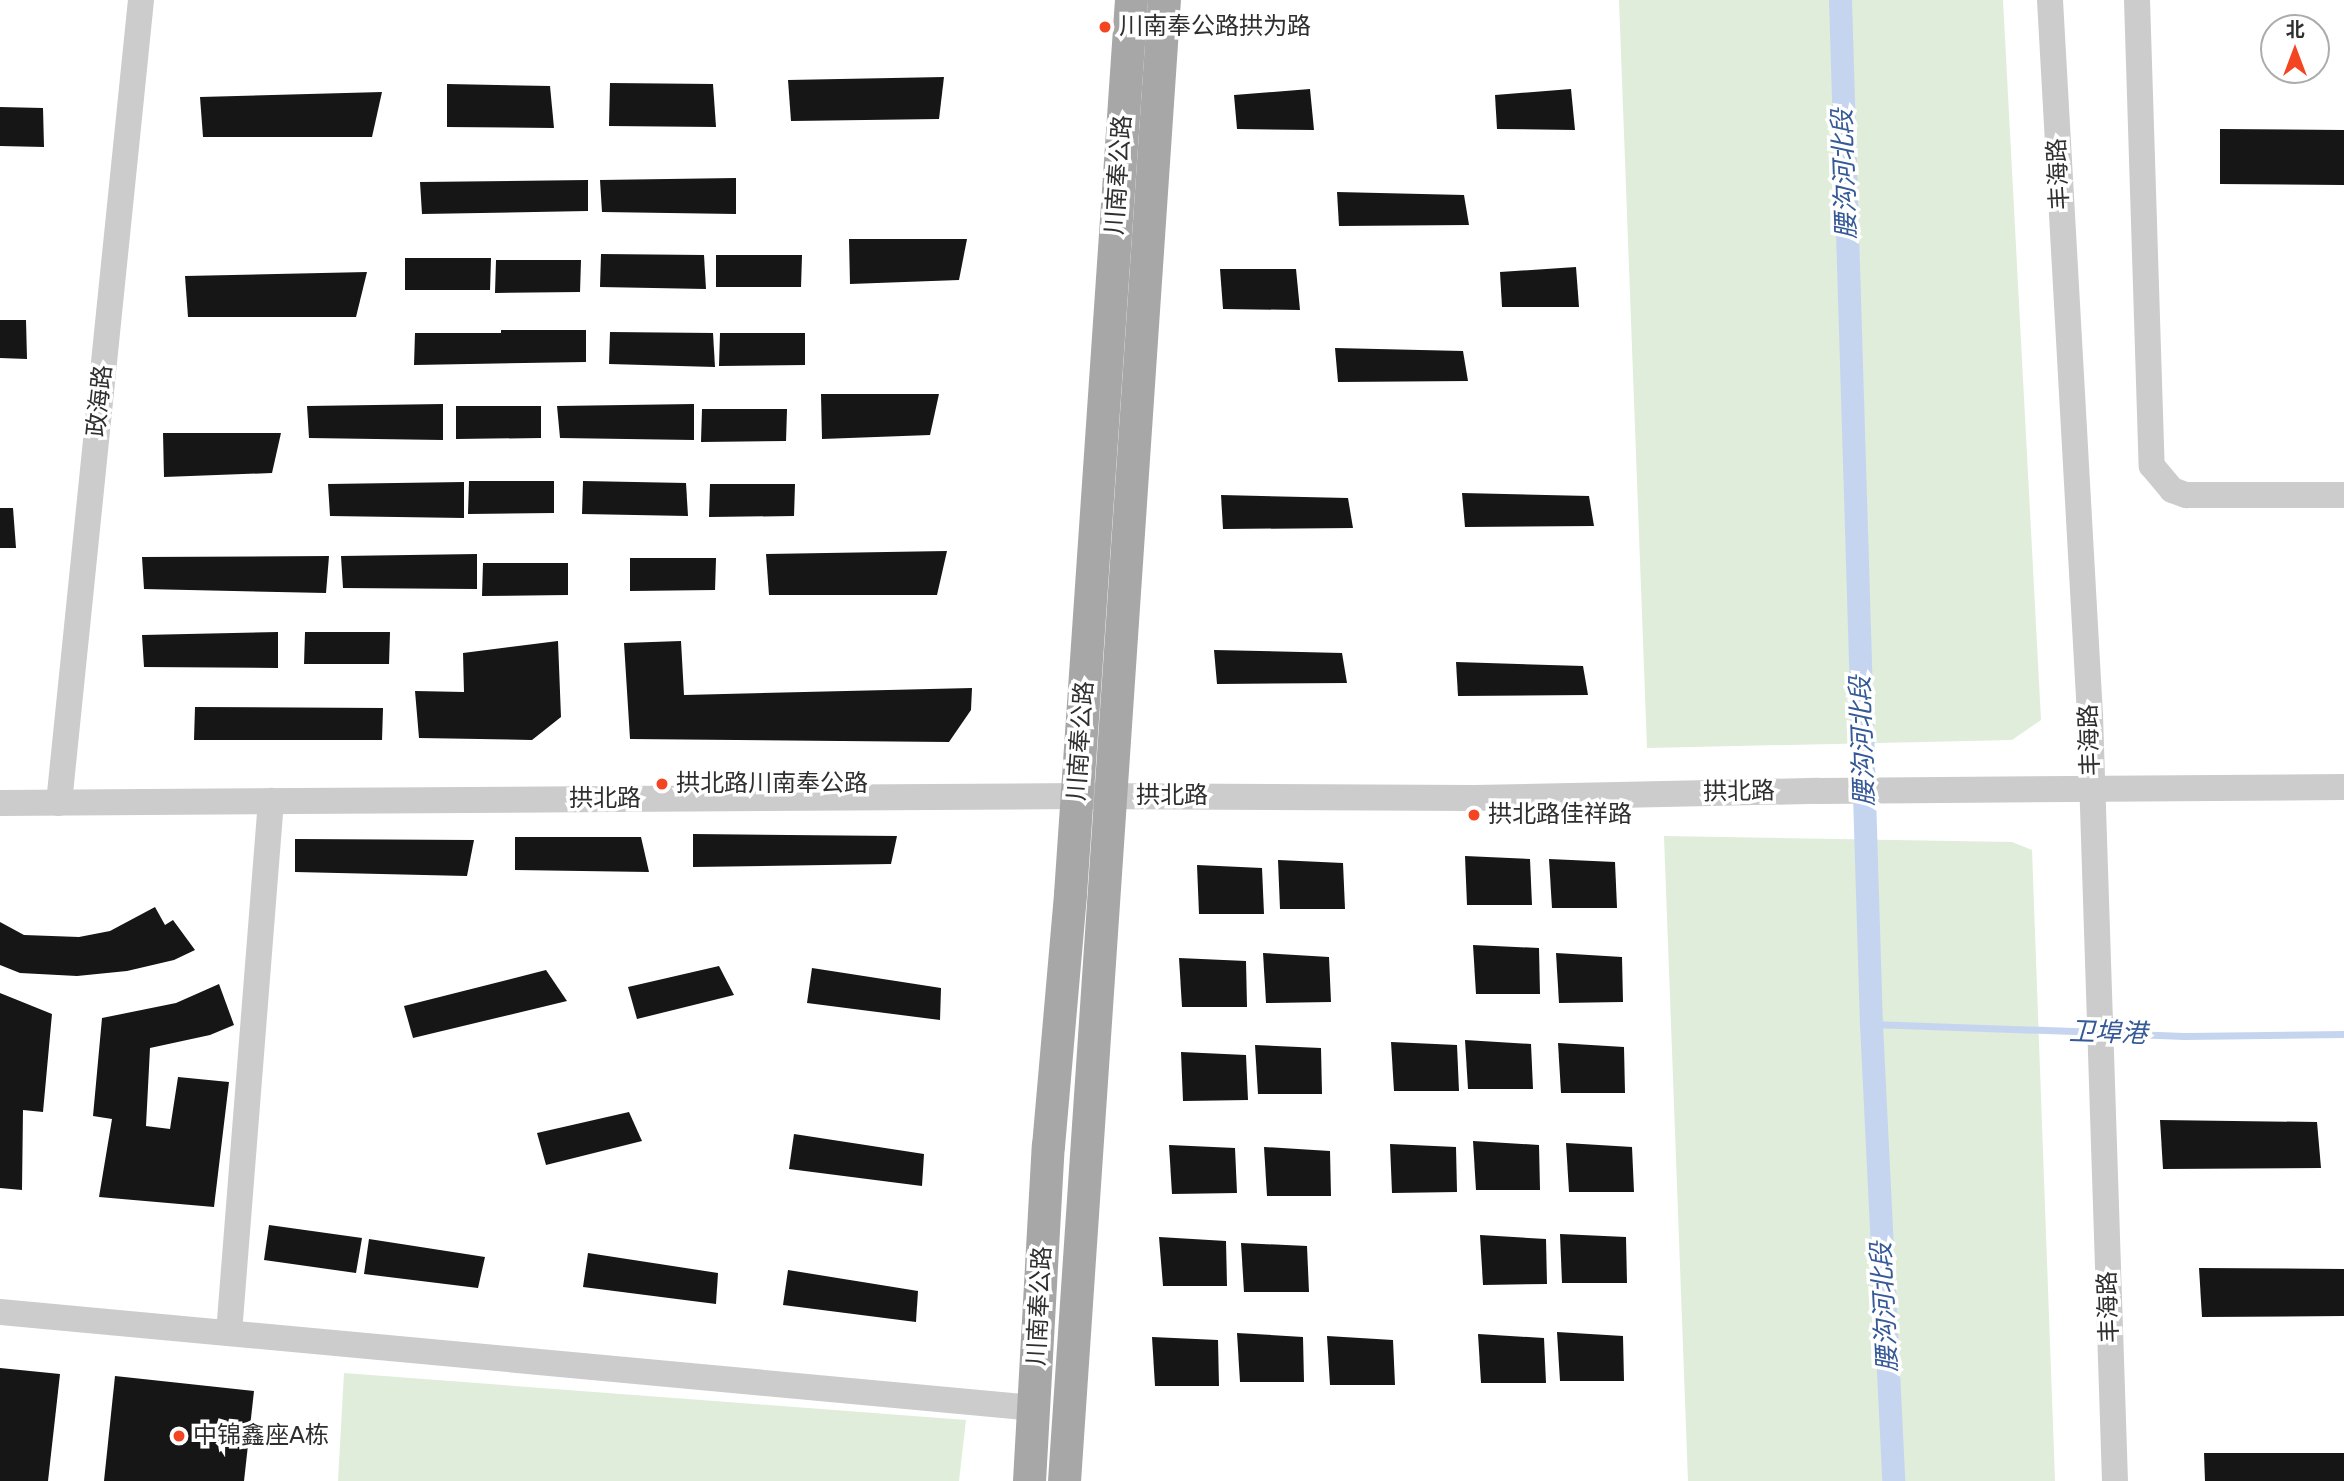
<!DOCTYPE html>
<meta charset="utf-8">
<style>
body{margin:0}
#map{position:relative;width:2344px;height:1481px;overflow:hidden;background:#fff;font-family:Rubik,"Noto Sans SC",sans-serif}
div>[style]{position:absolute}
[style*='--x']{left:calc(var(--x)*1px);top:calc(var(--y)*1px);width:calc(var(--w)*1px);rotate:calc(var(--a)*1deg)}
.green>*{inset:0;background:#e0eddb}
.stream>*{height:7px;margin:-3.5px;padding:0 3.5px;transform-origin:3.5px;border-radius:3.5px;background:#c6d5ef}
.canal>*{height:23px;margin:-11.5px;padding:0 11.5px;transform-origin:11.5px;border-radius:11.5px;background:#c6d5ef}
.building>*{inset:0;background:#161616}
.minor>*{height:26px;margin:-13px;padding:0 13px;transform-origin:13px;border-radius:13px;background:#ccc}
.major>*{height:33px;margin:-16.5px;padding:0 16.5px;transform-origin:16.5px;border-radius:16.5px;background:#a7a7a7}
.dots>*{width:19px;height:19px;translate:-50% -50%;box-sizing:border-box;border:4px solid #fff;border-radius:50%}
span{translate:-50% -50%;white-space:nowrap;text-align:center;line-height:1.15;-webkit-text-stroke:7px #fff;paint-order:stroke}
.poi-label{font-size:24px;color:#2f2f2f}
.left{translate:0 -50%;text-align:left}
.street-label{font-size:24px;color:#2f2f2f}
.water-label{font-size:26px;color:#365a98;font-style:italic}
.north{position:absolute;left:2260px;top:14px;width:70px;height:70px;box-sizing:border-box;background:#fff;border:2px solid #acacac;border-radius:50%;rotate:0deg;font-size:19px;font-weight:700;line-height:28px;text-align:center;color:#2f2f2f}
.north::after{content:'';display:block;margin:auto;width:24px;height:32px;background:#f44522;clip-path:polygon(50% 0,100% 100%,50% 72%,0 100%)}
</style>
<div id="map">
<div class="green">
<div style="clip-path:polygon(1619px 0,2003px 0,2041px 720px,2012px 740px,1647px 748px)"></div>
<div style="clip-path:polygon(1664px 836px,2012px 842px,2032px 850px,2055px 1481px,1688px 1481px)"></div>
<div style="clip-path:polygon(344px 1373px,966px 1420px,959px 1481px,338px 1481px)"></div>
</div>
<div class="stream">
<div style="--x:1871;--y:1024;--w:224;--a:2"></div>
<div style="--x:2107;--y:1033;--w:77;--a:2.2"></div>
<div style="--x:2184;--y:1036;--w:160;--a:-0.7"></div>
</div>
<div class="canal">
<div style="--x:1840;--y:0;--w:1024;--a:88.27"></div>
<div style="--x:1871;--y:1024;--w:458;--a:87.2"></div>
</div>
<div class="building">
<div style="clip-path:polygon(944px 77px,939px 119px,791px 121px,788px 80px)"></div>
<div style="clip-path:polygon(610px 83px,713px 84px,716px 127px,609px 126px)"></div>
<div style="clip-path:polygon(447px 84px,550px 86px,554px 128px,447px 127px)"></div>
<div style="clip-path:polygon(1310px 89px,1314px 130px,1237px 129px,1234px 95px)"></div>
<div style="clip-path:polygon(1571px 89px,1575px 130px,1497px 129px,1495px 95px)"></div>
<div style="clip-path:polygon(382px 92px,372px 137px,203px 137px,200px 97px)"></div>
<div style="clip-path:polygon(0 107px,43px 108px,44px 147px,0 146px)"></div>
<div style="clip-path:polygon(2220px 129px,2344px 130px,2344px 185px,2220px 184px)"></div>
<div style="clip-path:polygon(736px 178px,736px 214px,602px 212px,600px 180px)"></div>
<div style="clip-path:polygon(588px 180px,588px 211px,422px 214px,420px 182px)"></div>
<div style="clip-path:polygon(1337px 192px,1464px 195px,1469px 225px,1339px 226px)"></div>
<div style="clip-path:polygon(849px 239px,967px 239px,959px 280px,850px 284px)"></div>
<div style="clip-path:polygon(601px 254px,704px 255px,706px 289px,600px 287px)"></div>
<div style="clip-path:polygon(716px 255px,802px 255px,801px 287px,716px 287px)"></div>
<div style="clip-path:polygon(405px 258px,491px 258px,490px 290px,405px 290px)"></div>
<div style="clip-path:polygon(496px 260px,581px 260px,580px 292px,495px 293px)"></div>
<div style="clip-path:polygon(1576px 267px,1579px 307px,1502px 307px,1500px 272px)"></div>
<div style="clip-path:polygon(1220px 269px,1296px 269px,1300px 310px,1223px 309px)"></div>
<div style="clip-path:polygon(367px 272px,356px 317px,188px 317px,185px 276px)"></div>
<div style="clip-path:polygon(0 320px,26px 320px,27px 359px,0 358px)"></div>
<div style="clip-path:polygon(501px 330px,586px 330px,586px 362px,414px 365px,415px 333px,501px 333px)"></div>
<div style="clip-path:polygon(610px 332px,713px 333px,715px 367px,609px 364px)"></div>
<div style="clip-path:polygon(720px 333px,805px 333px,805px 365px,719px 366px)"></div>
<div style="clip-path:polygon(1335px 348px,1463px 351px,1468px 381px,1338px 382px)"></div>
<div style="clip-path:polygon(821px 394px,939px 394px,930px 435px,822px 439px)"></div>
<div style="clip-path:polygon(443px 404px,443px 440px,309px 438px,307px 406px)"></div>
<div style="clip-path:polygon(694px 404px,694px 440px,560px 438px,557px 406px)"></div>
<div style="clip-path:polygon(456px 406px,541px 406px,541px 438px,456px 439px)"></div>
<div style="clip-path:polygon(702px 409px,787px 409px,786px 441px,701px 442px)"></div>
<div style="clip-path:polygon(163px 433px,281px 433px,272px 473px,164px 477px)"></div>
<div style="clip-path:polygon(469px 481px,554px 481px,554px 513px,468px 514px)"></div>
<div style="clip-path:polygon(583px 481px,686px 483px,688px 516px,582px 514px)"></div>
<div style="clip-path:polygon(464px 482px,464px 518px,330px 516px,328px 484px)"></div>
<div style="clip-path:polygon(710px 484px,795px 484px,794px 516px,709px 517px)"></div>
<div style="clip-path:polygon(1462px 493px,1589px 496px,1594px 526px,1465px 527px)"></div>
<div style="clip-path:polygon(1221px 495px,1348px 498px,1353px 528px,1223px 529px)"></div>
<div style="clip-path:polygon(0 508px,13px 508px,16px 548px,0 548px)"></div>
<div style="clip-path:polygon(947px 551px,937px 595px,769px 595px,766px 554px)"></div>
<div style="clip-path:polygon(477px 554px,477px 589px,343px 588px,341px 556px)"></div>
<div style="clip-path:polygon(329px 556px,326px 593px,144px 589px,142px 557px)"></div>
<div style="clip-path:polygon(630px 558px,716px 558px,715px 590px,630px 591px)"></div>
<div style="clip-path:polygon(483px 563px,568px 563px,568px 595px,482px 596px)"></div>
<div style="clip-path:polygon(278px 632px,278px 668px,144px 667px,142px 635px)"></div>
<div style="clip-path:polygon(305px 632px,390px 632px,389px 664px,304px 664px)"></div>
<div style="clip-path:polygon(558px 641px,561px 717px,532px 740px,419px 738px,415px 691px,464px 692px,463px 653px)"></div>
<div style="clip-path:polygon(681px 641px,684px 695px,972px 688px,971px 710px,949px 742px,630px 739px,624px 643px)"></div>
<div style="clip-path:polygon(1214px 650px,1342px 653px,1347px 683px,1217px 684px)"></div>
<div style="clip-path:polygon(1456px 662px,1583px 666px,1588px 695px,1458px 696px)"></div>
<div style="clip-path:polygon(195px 707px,383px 708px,382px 740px,194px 740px)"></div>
<div style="clip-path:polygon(693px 834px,897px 836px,891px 864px,693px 867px)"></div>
<div style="clip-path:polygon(515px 837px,641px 837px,649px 872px,515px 870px)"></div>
<div style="clip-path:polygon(295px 839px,474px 840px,467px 876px,295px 872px)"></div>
<div style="clip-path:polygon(1465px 856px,1530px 859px,1532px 905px,1467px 905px)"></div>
<div style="clip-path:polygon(1549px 859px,1615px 862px,1617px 908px,1552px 908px)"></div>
<div style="clip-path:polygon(1278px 860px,1343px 863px,1345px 909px,1280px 909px)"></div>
<div style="clip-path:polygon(1197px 865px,1262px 868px,1264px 914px,1199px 914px)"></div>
<div style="clip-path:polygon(155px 907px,165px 925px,173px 920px,195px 950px,174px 960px,127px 971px,77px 976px,20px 973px,0 965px,0 922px,24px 935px,79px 937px,110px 931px)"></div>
<div style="clip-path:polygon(1473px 945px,1539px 948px,1540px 994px,1476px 994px)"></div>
<div style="clip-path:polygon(1263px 953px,1329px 957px,1331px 1002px,1266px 1003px)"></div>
<div style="clip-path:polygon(1556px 953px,1622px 957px,1623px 1002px,1559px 1003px)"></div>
<div style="clip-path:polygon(1179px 958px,1246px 961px,1247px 1007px,1182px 1007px)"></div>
<div style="clip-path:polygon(719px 966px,734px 995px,637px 1019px,628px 987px)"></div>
<div style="clip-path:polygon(812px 968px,941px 988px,940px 1020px,807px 1003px)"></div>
<div style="clip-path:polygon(546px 970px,567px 1001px,413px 1038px,404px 1006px)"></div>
<div style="clip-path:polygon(219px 984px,234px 1025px,210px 1035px,150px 1048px,146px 1126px,170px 1129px,178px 1077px,229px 1082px,214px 1207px,99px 1197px,112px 1119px,93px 1116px,102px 1018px,176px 1003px)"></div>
<div style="clip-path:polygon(0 993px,52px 1014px,43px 1112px,23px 1110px,22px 1190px,0 1188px)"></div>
<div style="clip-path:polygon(1465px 1040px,1531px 1044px,1533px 1089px,1468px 1089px)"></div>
<div style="clip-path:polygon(1391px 1042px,1457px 1045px,1459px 1091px,1394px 1091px)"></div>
<div style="clip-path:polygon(1558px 1043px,1624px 1047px,1625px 1093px,1561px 1093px)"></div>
<div style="clip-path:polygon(1255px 1045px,1321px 1048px,1322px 1094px,1258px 1094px)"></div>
<div style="clip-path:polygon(1181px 1052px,1246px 1055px,1248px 1100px,1183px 1101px)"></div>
<div style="clip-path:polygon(629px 1112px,642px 1141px,546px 1165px,537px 1133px)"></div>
<div style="clip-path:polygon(2160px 1120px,2317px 1122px,2321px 1168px,2163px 1169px)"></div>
<div style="clip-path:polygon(794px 1134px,924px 1154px,922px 1186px,789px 1169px)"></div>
<div style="clip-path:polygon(1473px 1141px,1539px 1145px,1540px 1190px,1476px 1190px)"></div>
<div style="clip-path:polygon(1566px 1143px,1632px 1147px,1634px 1192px,1569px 1192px)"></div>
<div style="clip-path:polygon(1390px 1144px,1456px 1147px,1457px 1192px,1392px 1193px)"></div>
<div style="clip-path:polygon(1169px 1145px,1235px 1148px,1237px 1193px,1172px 1194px)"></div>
<div style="clip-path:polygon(1264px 1147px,1330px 1151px,1331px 1196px,1267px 1196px)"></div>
<div style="clip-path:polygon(269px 1225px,362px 1238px,356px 1273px,264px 1260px)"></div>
<div style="clip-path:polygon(1560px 1234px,1626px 1237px,1627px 1283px,1562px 1283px)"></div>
<div style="clip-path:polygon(1480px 1235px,1546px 1239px,1547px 1284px,1483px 1285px)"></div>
<div style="clip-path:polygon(1159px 1237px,1226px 1241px,1227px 1286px,1163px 1286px)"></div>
<div style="clip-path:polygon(369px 1239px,485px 1257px,478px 1288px,364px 1274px)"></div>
<div style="clip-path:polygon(1241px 1243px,1307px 1246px,1309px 1292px,1244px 1292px)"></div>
<div style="clip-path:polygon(588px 1253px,718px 1273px,716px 1304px,583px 1287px)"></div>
<div style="clip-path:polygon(2199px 1268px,2344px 1269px,2344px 1316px,2202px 1317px)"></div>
<div style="clip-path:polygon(788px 1270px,918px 1291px,916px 1322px,783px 1305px)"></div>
<div style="clip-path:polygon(1557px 1332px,1623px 1336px,1624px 1381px,1560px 1381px)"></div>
<div style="clip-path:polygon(1237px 1333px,1303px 1337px,1304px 1382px,1240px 1382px)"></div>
<div style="clip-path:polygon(1478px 1334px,1544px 1338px,1546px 1383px,1481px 1383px)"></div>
<div style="clip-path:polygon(1327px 1336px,1393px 1340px,1395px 1385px,1330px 1385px)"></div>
<div style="clip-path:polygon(1152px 1337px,1218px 1340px,1219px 1386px,1155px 1386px)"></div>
<div style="clip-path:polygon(0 1368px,60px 1374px,48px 1481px,0 1481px)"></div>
<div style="clip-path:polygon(115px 1376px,254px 1391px,244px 1481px,104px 1481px)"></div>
<div style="clip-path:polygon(2204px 1453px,2344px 1453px,2344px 1481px,2205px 1481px)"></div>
</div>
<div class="minor">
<div style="--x:2050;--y:0;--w:717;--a:86.8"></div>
<div style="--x:2090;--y:716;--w:765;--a:88.13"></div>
<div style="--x:2137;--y:0;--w:466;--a:88.2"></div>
<div style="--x:2152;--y:466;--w:31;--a:50"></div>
<div style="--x:2172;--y:490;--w:15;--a:20"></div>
<div style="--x:2186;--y:495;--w:158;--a:0"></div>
<div style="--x:0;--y:803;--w:1077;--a:-0.37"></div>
<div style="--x:1077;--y:796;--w:397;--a:0.3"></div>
<div style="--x:1474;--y:798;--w:344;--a:-1.2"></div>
<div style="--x:1818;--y:791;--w:526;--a:-0.44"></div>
<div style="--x:59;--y:803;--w:807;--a:-84.17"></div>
<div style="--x:0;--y:1312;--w:1038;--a:5.3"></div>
<div style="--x:229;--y:1333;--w:534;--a:-85.49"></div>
</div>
<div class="major">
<div style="--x:1029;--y:1481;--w:336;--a:-86.8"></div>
<div style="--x:1048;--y:1146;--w:253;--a:-85"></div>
<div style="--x:1070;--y:894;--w:896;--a:-86.1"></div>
<div style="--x:1064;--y:1481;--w:1484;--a:-86.14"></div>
</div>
<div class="dots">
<div style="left:1105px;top:27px;background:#f44522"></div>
<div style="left:662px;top:784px;background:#f44522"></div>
<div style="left:1474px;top:815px;background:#f44522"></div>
<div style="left:179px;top:1436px;background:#f44522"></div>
</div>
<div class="poi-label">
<span class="left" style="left:1119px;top:27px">川南奉公路拱为路</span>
<span class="left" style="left:676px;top:784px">拱北路川南奉公路</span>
<span class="left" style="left:1488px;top:815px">拱北路佳祥路</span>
<span class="left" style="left:193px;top:1436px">中锦鑫座A栋</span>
</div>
<div class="street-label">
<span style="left:2059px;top:174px;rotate:-93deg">丰海路</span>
<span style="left:1119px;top:175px;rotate:-86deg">川南奉公路</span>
<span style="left:100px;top:401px;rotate:-84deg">政海路</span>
<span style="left:2090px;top:740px;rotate:-92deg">丰海路</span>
<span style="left:1081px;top:741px;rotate:-86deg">川南奉公路</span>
<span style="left:1739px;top:792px;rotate:-1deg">拱北路</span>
<span style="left:1172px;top:796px">拱北路</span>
<span style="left:605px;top:799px">拱北路</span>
<span style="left:1040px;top:1306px;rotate:-87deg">川南奉公路</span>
<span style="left:2109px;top:1307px;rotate:-92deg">丰海路</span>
</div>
<div class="water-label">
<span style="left:1845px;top:174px;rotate:-92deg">腰沟河北段</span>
<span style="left:1863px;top:741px;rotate:-92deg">腰沟河北段</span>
<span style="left:2108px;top:1033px;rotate:2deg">卫埠港</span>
<span style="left:1885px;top:1307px;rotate:-93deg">腰沟河北段</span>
</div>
<div class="north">北</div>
</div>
